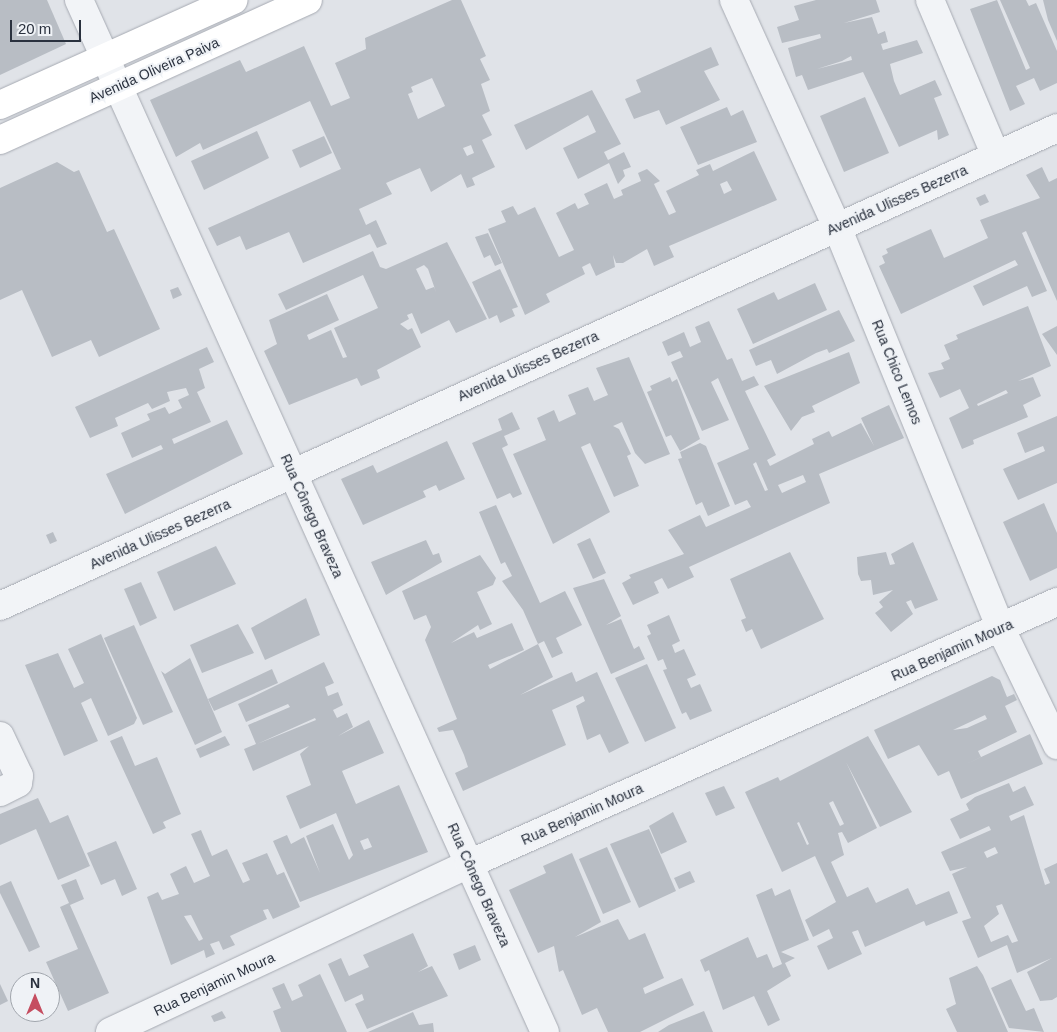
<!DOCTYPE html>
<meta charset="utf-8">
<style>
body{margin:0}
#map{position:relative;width:1057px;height:1032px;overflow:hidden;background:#e0e3e8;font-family:Helvetica,sans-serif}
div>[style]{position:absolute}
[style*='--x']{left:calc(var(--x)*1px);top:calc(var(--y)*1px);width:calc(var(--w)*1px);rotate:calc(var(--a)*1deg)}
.building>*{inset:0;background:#b8bdc4}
.roads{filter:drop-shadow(0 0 1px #a6aab2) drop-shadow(0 0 1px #a6aab2)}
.minor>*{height:28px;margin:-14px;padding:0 14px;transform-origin:14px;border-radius:14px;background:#f2f4f7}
.major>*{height:28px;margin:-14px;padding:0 14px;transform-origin:14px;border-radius:14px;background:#fff}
span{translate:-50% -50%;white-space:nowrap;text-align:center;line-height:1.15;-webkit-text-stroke:4px #eff2f6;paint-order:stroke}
.street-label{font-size:14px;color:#2a313e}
.north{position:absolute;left:10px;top:972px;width:50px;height:50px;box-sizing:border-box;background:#eff2f6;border:1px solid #a0a5ac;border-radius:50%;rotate:0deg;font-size:14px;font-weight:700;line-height:20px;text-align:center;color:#2a313e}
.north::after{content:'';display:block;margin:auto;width:18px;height:22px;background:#c54d60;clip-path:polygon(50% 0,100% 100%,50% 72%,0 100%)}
.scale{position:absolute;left:10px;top:20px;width:71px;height:22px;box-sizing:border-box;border:2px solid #2a313e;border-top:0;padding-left:6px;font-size:15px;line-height:18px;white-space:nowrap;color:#2a313e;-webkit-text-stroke:4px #eff2f6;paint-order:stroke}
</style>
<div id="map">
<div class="building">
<div style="clip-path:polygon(0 0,47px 0,66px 44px,0 75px)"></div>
<div style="clip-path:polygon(evenodd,452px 0,461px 0,486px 56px,480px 59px,490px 80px,481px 84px,490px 111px,482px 115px,492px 135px,482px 140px,495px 167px,472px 178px,475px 185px,467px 188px,461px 174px,431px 192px,420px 168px,386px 183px,392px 194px,359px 209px,366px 225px,376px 220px,387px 244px,377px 248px,370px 234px,303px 263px,289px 232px,246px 250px,240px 236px,217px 246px,208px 228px,341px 169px,310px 101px,203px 150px,200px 143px,176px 157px,150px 100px,240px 60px,246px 72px,304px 46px,331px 106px,350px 98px,335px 63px,366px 49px,365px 38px,452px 0,432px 78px,445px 106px,418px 119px,408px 94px,413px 92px,411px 87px,432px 78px,452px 0,471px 145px,474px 153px,467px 156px,463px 148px,471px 145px)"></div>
<div style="clip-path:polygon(evenodd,816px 0,876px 0,880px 12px,844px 23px,872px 17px,878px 34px,885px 31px,888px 42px,881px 44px,883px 50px,917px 40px,923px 53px,890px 64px,894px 81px,900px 95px,935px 80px,942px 95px,934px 98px,949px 135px,938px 140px,937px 130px,899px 147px,863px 72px,808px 90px,802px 75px,796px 77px,788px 48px,821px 38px,820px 34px,782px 43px,777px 27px,799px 20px,794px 6px,816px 0,851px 56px,852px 60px,817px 69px,842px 61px,851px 56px)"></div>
<div style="clip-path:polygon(997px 0,1026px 70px,1030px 68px,1000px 0,1026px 0,1029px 6px,1036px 3px,1057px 51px,1057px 83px,1040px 91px,1034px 78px,1016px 86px,1025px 104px,1010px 111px,970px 9px)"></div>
<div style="clip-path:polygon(1043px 0,1057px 0,1057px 41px,1048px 20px)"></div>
<div style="clip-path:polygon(711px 47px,719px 65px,704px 71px,720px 100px,666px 125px,659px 110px,634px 119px,625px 99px,641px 92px,636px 80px)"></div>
<div style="clip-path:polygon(592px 90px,621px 144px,604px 152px,608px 160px,624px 152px,631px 167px,623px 170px,625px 176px,618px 184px,609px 163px,578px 179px,563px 148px,596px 132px,588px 115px,526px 150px,514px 125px)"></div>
<div style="clip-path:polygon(865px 97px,889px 153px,844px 172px,820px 116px)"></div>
<div style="clip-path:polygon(727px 107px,731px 116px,743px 110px,757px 142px,698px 165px,680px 127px)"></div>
<div style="clip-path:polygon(257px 131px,269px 158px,204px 190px,191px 161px)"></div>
<div style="clip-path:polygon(324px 136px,332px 153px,300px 168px,292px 150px)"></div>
<div style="clip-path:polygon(evenodd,754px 151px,777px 200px,669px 246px,674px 257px,654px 266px,647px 249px,623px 263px,616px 263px,613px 255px,615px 267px,596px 276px,590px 263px,582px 267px,585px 274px,546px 294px,550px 302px,525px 315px,488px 229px,506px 222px,501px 211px,513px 206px,518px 215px,535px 207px,559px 257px,574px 250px,556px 213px,575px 203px,578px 209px,589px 204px,584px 194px,607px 183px,614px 199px,623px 195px,621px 190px,641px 181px,638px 173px,647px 169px,660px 181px,654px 184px,669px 215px,676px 212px,666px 191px,699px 175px,696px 170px,710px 164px,713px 171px,754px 151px,727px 181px,732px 190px,724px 194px,720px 184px,727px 181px)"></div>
<div style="clip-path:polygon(57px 162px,74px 172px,79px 170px,107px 232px,114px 229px,160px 329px,99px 357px,91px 340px,52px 357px,22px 290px,0 300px,0 188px)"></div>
<div style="clip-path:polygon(1042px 167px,1049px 182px,1057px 178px,1057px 301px,1026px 231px,1022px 233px,1047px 291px,1032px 297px,1027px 286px,983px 306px,973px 286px,1018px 265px,1015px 260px,901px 314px,879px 266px,885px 263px,882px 256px,888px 253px,886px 249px,931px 229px,944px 258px,988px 238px,980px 220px,1040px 198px,1026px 175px)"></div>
<div style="clip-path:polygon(985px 194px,989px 202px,980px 206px,976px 198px)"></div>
<div style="clip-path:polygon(488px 233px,502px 263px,495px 266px,490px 255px,484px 258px,475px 237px)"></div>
<div style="clip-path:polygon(evenodd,447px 242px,487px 319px,456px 333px,449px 320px,421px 334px,412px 313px,407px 315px,409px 319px,400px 324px,408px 330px,412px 328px,421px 347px,377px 370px,380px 378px,361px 386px,357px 378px,289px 405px,264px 351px,277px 344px,269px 320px,327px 294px,339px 320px,307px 335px,309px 340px,331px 330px,343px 358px,347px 357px,334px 328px,378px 308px,363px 275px,286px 310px,278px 294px,373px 251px,380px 267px,386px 269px,447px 242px,424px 265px,428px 269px,436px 292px,434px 287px,426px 290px,416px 269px,424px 265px)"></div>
<div style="clip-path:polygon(500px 269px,518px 307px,512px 309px,515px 316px,500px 323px,497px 315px,489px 319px,472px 282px)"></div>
<div style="clip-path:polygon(815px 283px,827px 310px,753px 344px,737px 309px,774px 292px,778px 300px)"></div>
<div style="clip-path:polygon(178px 287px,182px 295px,173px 299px,170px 290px)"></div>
<div style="clip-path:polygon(evenodd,1028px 306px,1051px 366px,1018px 381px,1033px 377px,1041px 396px,1023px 405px,1028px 417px,973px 440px,974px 444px,962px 449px,949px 418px,969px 408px,960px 389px,940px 398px,928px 373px,944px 369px,941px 363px,950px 359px,944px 345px,958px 339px,956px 335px,1028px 306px,1006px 390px,1008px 393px,978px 406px,977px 404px,1006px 390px)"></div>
<div style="clip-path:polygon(839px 310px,855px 341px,829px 353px,827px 349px,816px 353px,777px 374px,771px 360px,756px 366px,749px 350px)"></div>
<div style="clip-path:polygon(evenodd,709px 321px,727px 360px,732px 358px,742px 381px,754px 376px,759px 385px,745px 391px,776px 455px,767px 460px,770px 466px,814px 444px,812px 439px,829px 431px,832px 437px,861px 423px,874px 446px,861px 418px,889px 405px,904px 438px,819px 474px,830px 503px,689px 567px,694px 577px,668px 589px,662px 578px,654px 582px,659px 593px,633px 605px,622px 583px,631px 578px,629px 575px,684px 554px,668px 530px,700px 515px,706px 527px,751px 507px,747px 500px,735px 505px,717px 463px,749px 449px,718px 378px,711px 382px,729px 420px,702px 431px,671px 362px,683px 357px,680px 351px,668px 356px,662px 342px,684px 332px,690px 347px,701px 342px,695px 327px,709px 321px,756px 462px,768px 490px,765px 491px,753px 464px,756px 462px,709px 321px,803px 475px,806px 482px,782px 493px,778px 485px,803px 475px)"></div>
<div style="clip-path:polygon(1057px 326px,1057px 355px,1042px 334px)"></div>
<div style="clip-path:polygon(207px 347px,214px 362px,199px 369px,205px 388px,197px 392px,211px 422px,172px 439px,174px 444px,227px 420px,243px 454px,125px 514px,106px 474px,163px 449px,161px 445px,132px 458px,121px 433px,150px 420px,147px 414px,165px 407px,169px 414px,182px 408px,178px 400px,189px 395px,186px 388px,167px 392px,170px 401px,152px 409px,148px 403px,115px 418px,118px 426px,90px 438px,75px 407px)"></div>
<div style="clip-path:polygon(849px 352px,860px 383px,812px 406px,815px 412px,802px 417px,791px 431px,764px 386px)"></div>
<div style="clip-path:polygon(629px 357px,670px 454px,645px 464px,635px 453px,622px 422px,613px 426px,619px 429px,631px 454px,627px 456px,639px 486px,614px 497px,590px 443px,581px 447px,610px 512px,553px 544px,513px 454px,546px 440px,537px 418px,554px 410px,559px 422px,576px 414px,568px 395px,588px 387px,594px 401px,608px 395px,596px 368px)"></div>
<div style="clip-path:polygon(670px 377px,672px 382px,677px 379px,700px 439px,680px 451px,671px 435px,666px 437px,647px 392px,652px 390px,650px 386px)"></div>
<div style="clip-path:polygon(512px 412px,520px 429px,504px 436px,508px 445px,502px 448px,522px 494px,513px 498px,510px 493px,497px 499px,472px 443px,502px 430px,498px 419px)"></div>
<div style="clip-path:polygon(1057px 416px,1057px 483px,1018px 500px,1003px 469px,1045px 451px,1043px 446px,1025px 453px,1017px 433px)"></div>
<div style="clip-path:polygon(447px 441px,465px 479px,439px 491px,436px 485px,423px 491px,426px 497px,363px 525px,341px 479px,373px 465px,377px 473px)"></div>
<div style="clip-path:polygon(700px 443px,706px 446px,730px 506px,708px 516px,702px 502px,696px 505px,678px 459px,682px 458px,680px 452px)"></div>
<div style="clip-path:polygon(1044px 503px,1057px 533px,1057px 568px,1030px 581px,1003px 522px)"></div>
<div style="clip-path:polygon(496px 505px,540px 603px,565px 591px,582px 625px,556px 638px,563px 653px,552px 658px,544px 641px,538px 644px,523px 610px,502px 581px,512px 576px,505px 562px,501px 564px,479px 512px)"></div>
<div style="clip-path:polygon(53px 532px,57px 541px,50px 544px,46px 535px)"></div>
<div style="clip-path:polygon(590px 538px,606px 573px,593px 579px,577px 544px)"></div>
<div style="clip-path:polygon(426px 540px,433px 555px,439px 553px,442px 562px,386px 595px,371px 562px)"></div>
<div style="clip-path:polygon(913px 542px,938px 600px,915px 609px,911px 600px,906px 602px,913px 614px,891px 632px,875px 613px,883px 607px,879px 602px,893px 590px,873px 595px,871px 580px,861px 581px,858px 574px,857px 557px,886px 552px,890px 565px,895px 564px,891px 554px)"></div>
<div style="clip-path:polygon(216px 546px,236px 584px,174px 611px,157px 572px)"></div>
<div style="clip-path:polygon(790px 552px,824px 619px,761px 649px,752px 629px,746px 632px,741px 620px,746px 618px,730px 579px)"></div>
<div style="clip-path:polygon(480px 555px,496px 578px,493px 585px,477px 592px,492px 624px,480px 630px,478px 625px,451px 643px,474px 632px,477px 638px,512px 623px,524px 650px,488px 665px,490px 669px,538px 644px,553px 677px,520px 695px,572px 672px,576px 682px,597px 672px,629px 743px,609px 753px,600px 734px,587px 740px,576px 706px,585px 701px,583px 696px,552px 710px,566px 745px,463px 791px,455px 773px,468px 767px,464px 755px,453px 730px,439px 732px,437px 728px,457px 719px,425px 640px,431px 627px,426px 615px,414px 620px,402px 591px)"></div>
<div style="clip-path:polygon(604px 579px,621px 616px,606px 625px,621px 619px,634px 649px,639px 646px,645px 659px,611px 674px,573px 588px)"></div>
<div style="clip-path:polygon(141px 582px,157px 618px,140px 626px,124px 589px)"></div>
<div style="clip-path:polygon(306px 598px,320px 635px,265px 660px,251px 628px)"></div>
<div style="clip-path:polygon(669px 615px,680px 641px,672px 645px,675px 653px,684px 649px,696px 675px,687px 679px,691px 688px,700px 684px,712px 711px,690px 720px,686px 712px,682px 714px,663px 670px,667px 669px,663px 659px,658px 661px,647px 636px,651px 634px,647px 625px)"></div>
<div style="clip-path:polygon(238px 624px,254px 653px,202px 673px,190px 645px)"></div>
<div style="clip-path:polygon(134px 625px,173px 712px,143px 725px,104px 638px)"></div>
<div style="clip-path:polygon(101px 634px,137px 718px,134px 724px,108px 736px,91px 698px,81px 703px,98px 741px,64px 756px,25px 665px,58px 653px,74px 688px,84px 683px,68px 649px)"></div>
<div style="clip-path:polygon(190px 658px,222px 732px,195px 745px,161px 671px,165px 674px)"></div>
<div style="clip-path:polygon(evenodd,324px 662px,334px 683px,325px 687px,328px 696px,338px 692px,343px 705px,333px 710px,337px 718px,347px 713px,353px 727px,338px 736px,369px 720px,384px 753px,342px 771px,356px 804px,399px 785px,428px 852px,300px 902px,273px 841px,287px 835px,291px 844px,304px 837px,320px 873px,306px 836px,333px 824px,349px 860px,353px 855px,336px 813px,300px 829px,286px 796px,311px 785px,300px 754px,309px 746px,253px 771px,244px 749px,256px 744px,248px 725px,290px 707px,288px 704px,246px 722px,238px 704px,324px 662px,315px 718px,316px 720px,257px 744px,315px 718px,324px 662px,368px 838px,372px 847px,364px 850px,360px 841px,368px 838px)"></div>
<div style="clip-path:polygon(647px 664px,676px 728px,645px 742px,615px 678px)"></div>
<div style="clip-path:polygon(272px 669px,278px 683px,214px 711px,208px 699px)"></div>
<div style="clip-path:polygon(evenodd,992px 676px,1000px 680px,1007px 697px,1014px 694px,1017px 700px,1005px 706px,1017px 732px,978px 751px,981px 757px,962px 766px,1030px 734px,1043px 764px,961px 799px,949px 771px,938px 776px,919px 745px,888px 759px,874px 730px,992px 676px,985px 715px,987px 719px,967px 728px,953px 730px,985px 715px)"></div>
<div style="clip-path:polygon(122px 736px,135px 766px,157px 757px,181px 814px,163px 822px,166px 828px,153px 834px,110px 741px)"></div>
<div style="clip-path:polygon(225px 736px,230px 745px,200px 758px,196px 749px)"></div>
<div style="clip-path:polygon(evenodd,868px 736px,912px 812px,880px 827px,846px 762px,877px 828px,848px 843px,842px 832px,838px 833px,844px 855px,831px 862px,847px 897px,868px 887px,876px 903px,908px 888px,916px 905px,949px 891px,958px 913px,926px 926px,924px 921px,865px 947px,858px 930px,852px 932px,862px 954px,828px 970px,817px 946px,833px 938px,829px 929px,813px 937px,805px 920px,836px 902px,815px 856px,782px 872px,745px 792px,778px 777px,780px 781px,868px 736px,833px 801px,844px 824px,840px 826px,829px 803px,833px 801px,868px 736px,799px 822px,809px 844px,807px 845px,797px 823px,799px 822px)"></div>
<div style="clip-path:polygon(evenodd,1009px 783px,1013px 792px,1025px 786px,1034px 805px,1009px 816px,1011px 821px,1024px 815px,1045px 885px,1050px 883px,1044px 869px,1057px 863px,1057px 997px,1052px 1000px,1040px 1001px,1027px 972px,1052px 958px,1017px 973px,1007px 945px,978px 958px,962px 921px,971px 918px,952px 874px,967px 867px,950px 871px,941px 852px,991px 830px,989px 826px,960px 839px,950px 819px,969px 810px,966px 804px,975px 797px,1009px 783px,995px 847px,998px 853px,987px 858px,984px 852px,995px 847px,1009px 783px,1002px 904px,1018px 941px,1012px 943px,1008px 935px,991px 942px,984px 926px,999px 914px,996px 906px,1002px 904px)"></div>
<div style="clip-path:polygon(724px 786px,735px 808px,716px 816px,705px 793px)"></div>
<div style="clip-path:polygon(38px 798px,50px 823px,68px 815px,90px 866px,58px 880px,36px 829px,0 845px,0 814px)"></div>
<div style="clip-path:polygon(673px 812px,687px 842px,661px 854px,649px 826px)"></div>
<div style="clip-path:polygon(649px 829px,676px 891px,639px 908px,610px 844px)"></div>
<div style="clip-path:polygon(evenodd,201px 830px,212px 856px,227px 849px,243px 883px,250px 880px,242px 863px,267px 853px,277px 875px,284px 872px,300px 907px,273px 919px,268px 909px,263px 910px,267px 919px,230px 936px,235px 945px,223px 950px,219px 941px,210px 944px,215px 954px,206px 958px,204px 950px,171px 965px,147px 897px,158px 892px,162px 900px,179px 894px,170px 874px,186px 866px,194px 883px,210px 876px,191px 834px,201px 830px,191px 915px,203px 939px,199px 941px,184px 916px,191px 915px)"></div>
<div style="clip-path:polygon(116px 841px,137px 889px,122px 896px,115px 879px,101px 885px,87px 853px)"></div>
<div style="clip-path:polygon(607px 847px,631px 902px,603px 914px,579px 859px)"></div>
<div style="clip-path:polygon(572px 853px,601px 922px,575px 937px,618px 919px,629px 940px,645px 933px,664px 978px,643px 988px,645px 994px,682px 978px,694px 1005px,640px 1032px,608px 1032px,597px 1008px,582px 1015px,563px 970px,559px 972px,554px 946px,538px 953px,509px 890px,546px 873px,543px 866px)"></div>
<div style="clip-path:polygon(690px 871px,695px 882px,679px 889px,674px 878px)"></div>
<div style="clip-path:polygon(76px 879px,84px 899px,70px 905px,109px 993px,68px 1011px,46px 962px,78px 949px,60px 907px,69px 903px,61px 885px)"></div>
<div style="clip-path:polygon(11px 881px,40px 947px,29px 952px,0 893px,0 886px)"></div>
<div style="clip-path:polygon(772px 888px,775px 896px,790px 889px,809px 940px,781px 952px,795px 958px,785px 963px,791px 976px,767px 991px,780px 1020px,768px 1026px,754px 996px,723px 1010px,709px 970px,705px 972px,700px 960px,748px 937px,757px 958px,767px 954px,773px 968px,782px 964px,756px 895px)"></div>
<div style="clip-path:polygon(413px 933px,428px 966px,418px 972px,432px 966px,448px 996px,367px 1029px,355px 1004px,364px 1000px,362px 994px,345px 1002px,328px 964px,341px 958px,349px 976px,369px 967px,363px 955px)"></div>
<div style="clip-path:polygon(475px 945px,481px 960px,459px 970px,453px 954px)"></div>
<div style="clip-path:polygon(977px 966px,983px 975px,1008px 1032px,957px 1032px,946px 1009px,956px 1004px,949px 978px)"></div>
<div style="clip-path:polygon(320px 974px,347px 1032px,281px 1032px,273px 1011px,281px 1008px,272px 988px,284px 983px,292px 1001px,303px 996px,298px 985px)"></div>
<div style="clip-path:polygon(1011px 979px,1026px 1011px,1034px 1008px,1044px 1032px,1009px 1028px,991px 988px)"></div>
<div style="clip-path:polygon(0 984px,8px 1001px,0 1005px)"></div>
<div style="clip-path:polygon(222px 1011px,226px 1018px,214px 1022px,211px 1016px)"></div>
<div style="clip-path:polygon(704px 1011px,713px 1032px,658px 1032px,669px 1025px)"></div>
<div style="clip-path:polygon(413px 1012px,419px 1025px,433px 1023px,434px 1032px,368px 1032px)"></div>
</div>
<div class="roads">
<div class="minor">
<div style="--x:79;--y:0;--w:1132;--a:65.7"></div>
<div style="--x:734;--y:0;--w:249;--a:65.6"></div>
<div style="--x:837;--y:227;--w:434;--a:67.8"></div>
<div style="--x:1001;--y:629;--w:129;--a:64.2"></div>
<div style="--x:930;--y:0;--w:169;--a:67.1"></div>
<div style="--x:0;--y:606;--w:1160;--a:-24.33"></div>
<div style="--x:0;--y:736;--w:44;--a:64.6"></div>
<div style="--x:19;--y:776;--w:7;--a:98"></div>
<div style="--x:18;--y:783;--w:20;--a:153"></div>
<div style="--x:110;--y:1032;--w:396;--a:-25.1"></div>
<div style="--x:469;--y:864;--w:644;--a:-24.02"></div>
</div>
<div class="major">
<div style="--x:0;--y:105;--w:256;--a:-24.2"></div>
<div style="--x:0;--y:140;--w:338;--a:-24.4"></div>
</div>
</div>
<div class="street-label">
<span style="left:154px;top:70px;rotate:-24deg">Avenida Oliveira Paiva</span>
<span style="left:897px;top:200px;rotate:-24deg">Avenida Ulisses Bezerra</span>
<span style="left:528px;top:366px;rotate:-24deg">Avenida Ulisses Bezerra</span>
<span style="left:897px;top:372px;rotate:68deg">Rua Chico Lemos</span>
<span style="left:312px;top:516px;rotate:66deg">Rua Cônego Braveza</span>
<span style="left:160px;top:534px;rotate:-24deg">Avenida Ulisses Bezerra</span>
<span style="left:952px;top:650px;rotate:-24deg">Rua Benjamin Moura</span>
<span style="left:582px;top:814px;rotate:-24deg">Rua Benjamin Moura</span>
<span style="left:479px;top:885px;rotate:66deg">Rua Cônego Braveza</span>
<span style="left:214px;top:984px;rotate:-25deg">Rua Benjamin Moura</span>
</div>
<div class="north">N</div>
<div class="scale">20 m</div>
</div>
